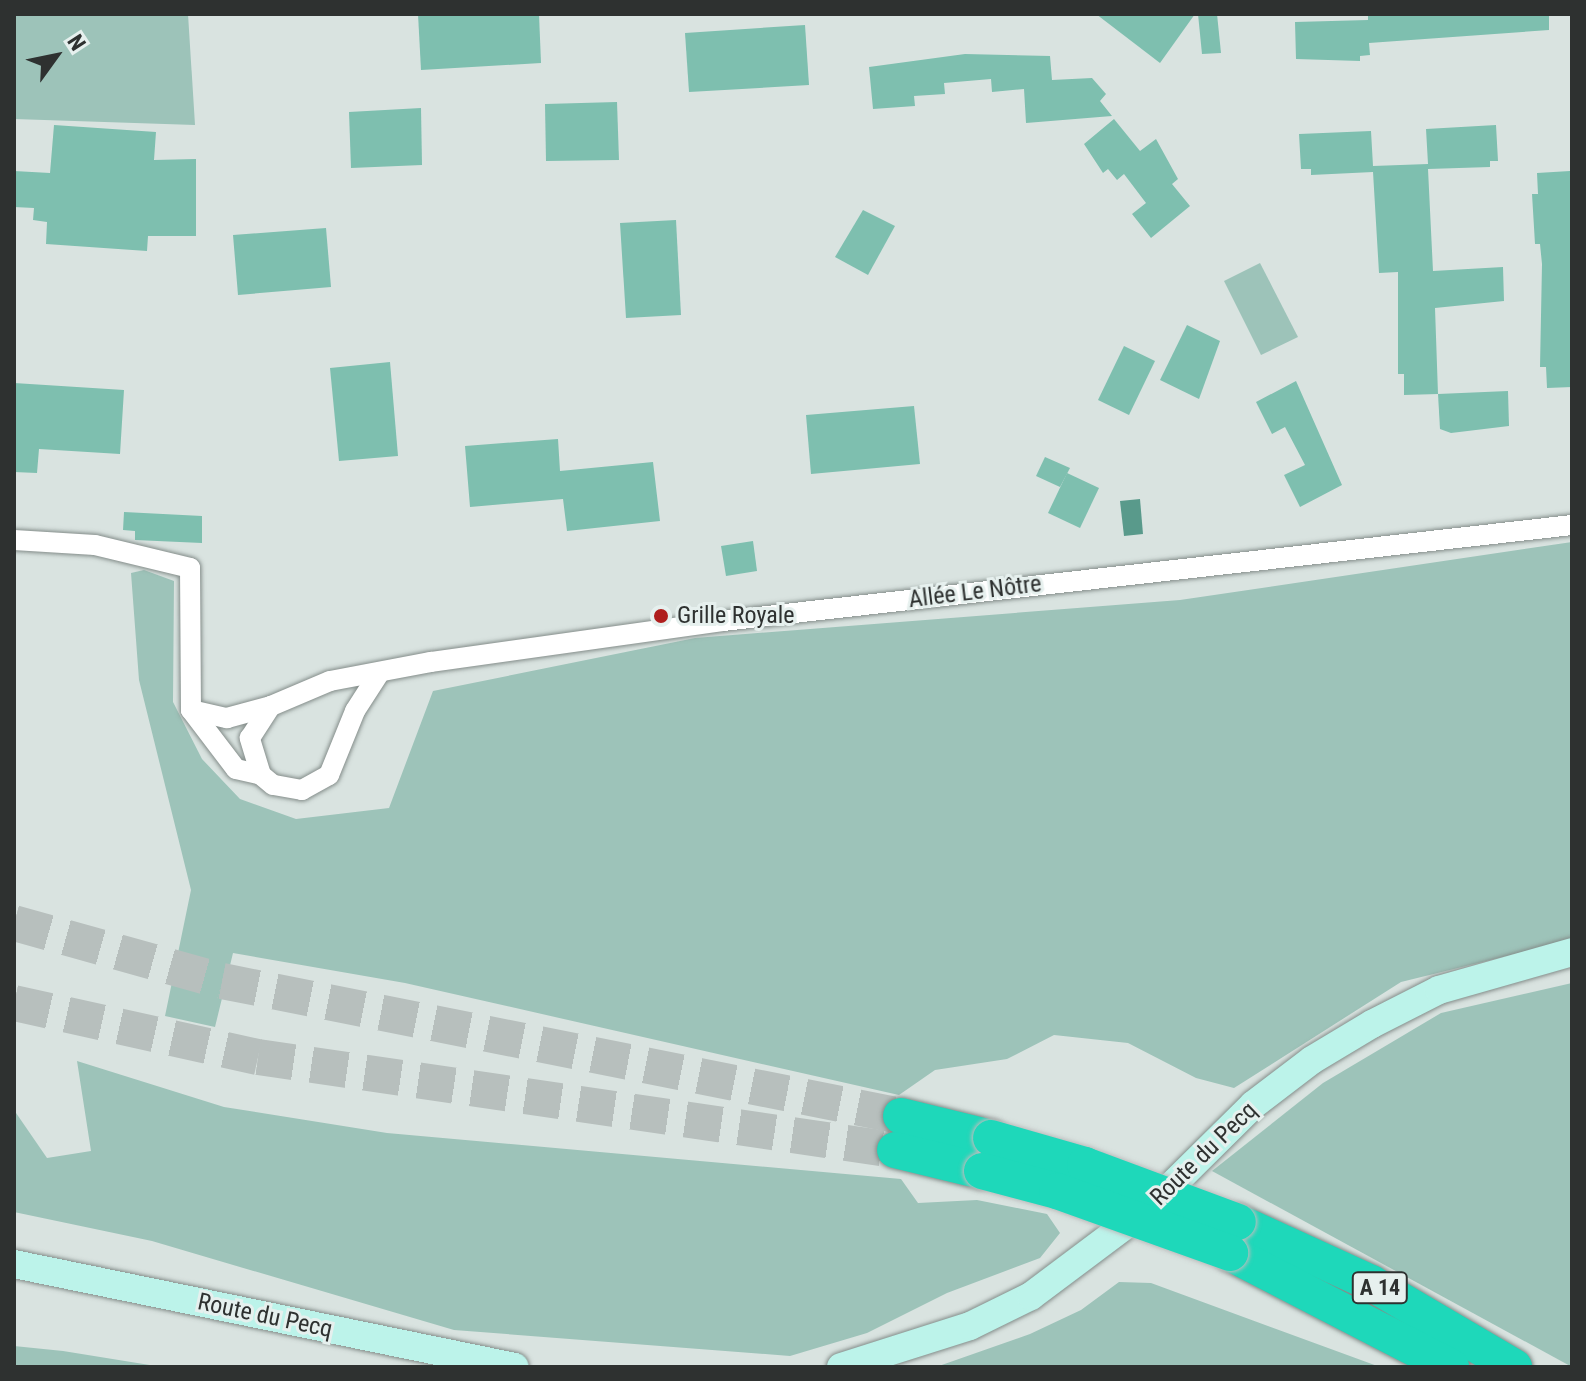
<!DOCTYPE html>
<meta charset="utf-8">
<style>
body{margin:0}
#map{position:relative;width:1586px;height:1381px;overflow:hidden;background:#d9e3e0;font-family:"Roboto Condensed",sans-serif}
div>[style]{position:absolute}
[style*='--x']{left:calc(var(--x)*1px);top:calc(var(--y)*1px);width:calc(var(--w)*1px);rotate:calc(var(--a)*1deg)}
.green>*{inset:0;background:#9dc3b9}
.water>*{inset:0;background:#599a8b}
.building>*{inset:0;background:#7ebfaf}
.motorway-tunnel>*{height:36px;margin-top:-18px;transform-origin:0;background:repeating-linear-gradient(90deg,#b7bfbd 0 36px,transparent 0 54px)}
.roads{filter:drop-shadow(0 0 2px #848d8a) drop-shadow(0 0 2px #848d8a)}
.minor>*{height:20px;margin:-10px;padding:0 10px;transform-origin:10px;border-radius:10px;background:#fff}
.secondary>*{height:28px;margin:-14px;padding:0 14px;transform-origin:14px;border-radius:14px;background:#bcf3ea}
.motorway>*{height:36px;margin:-18px;padding:0 18px;transform-origin:18px;border-radius:18px;background:#1ed8ba}
.bridges{filter:drop-shadow(0 0 2px #bcbdbd) drop-shadow(0 0 2px #bcbdbd)}
.motorway-bridge>*{height:36px;margin:-18px;padding:0 18px;transform-origin:18px;border-radius:18px;background:#1ed8ba}
.dots>*{width:22px;height:22px;translate:-50% -50%;box-sizing:border-box;border:4px solid #e6f0ee;border-radius:50%}
span{translate:-50% -50%;white-space:nowrap;text-align:center;line-height:1.15;-webkit-text-stroke:6px #e6f0ee;paint-order:stroke}
.shield-label span{padding:2px 6px;background:#e6f0ee;border:2px solid;border-radius:6px;-webkit-text-stroke-width:0}
.shield-label{font-size:22px;color:#2e3130;font-weight:700}
.street-label{font-size:24px;color:#2e3130}
.poi-label{font-size:24px;color:#2e3130}
.left{translate:0 -50%;text-align:left}
.frame{position:absolute;inset:0;border:16px solid #2e3130;pointer-events:none}
.north{position:absolute;left:16px;top:16px;width:80px;height:80px;-webkit-text-stroke:6px #e6f0ee;paint-order:stroke;rotate:57deg;font-size:22px;font-weight:700;line-height:32px;text-align:center;color:#2e3130}
.north::after{content:'';display:block;margin:auto;width:28px;height:36px;background:#2e3130;clip-path:polygon(50% 0,100% 100%,50% 72%,0 100%)}
</style>
<div id="map">
<div class="green">
<div style="clip-path:polygon(14px 14px,188px 14px,195px 125px,14px 119px)"></div>
<div style="clip-path:polygon(1260px 263px,1298px 337px,1261px 355px,1224px 281px)"></div>
<div style="clip-path:polygon(1572px 542px,1572px 940px,1401px 982px,1234px 1088px,1196px 1078px,1128px 1043px,1054px 1035px,1007px 1059px,935px 1070px,899px 1095px,405px 983px,233px 953px,215px 1027px,165px 1016px,191px 890px,139px 680px,131px 573px,144px 570px,174px 581px,173px 702px,202px 759px,240px 799px,296px 819px,389px 808px,433px 691px,695px 638px,1180px 600px)"></div>
<div style="clip-path:polygon(1572px 983px,1572px 1367px,1212px 1171px,1323px 1083px,1441px 1013px)"></div>
<div style="clip-path:polygon(77px 1061px,224px 1107px,387px 1133px,901px 1179px,918px 1203px,977px 1200px,1047px 1214px,1060px 1233px,1040px 1258px,947px 1293px,867px 1333px,790px 1356px,454px 1330px,152px 1241px,14px 1212px,14px 1110px,47px 1158px,91px 1151px)"></div>
<div style="clip-path:polygon(1119px 1282px,1151px 1283px,1380px 1367px,936px 1367px,1030px 1334px,1081px 1310px)"></div>
<div style="clip-path:polygon(14px 1346px,63px 1351px,162px 1367px,14px 1367px)"></div>
</div>
<div class="water">
<div style="clip-path:polygon(1140px 499px,1143px 534px,1124px 536px,1120px 501px)"></div>
</div>
<div class="building">
<div style="clip-path:polygon(418px 14px,539px 14px,541px 63px,421px 70px)"></div>
<div style="clip-path:polygon(1096px 14px,1195px 14px,1160px 63px)"></div>
<div style="clip-path:polygon(1198px 14px,1217px 14px,1221px 53px,1202px 54px)"></div>
<div style="clip-path:polygon(1368px 14px,1549px 14px,1549px 30px,1369px 43px,1370px 55px,1360px 56px,1360px 61px,1296px 59px,1295px 22px,1368px 20px)"></div>
<div style="clip-path:polygon(805px 25px,809px 85px,689px 92px,685px 33px)"></div>
<div style="clip-path:polygon(965px 54px,1050px 56px,1052px 80px,1092px 78px,1106px 94px,1100px 101px,1112px 116px,1026px 123px,1024px 89px,992px 92px,991px 79px,944px 83px,945px 94px,914px 96px,915px 106px,873px 109px,869px 67px)"></div>
<div style="clip-path:polygon(617px 102px,619px 160px,546px 161px,545px 104px)"></div>
<div style="clip-path:polygon(421px 108px,422px 165px,351px 168px,349px 112px)"></div>
<div style="clip-path:polygon(1114px 119px,1140px 151px,1156px 139px,1178px 179px,1172px 184px,1190px 206px,1151px 238px,1132px 214px,1146px 203px,1124px 174px,1117px 180px,1108px 169px,1103px 173px,1084px 144px)"></div>
<div style="clip-path:polygon(54px 125px,156px 132px,154px 160px,196px 159px,196px 236px,148px 236px,147px 251px,46px 244px,47px 222px,33px 220px,34px 208px,14px 207px,14px 171px,50px 173px)"></div>
<div style="clip-path:polygon(1496px 125px,1498px 161px,1490px 161px,1490px 167px,1428px 169px,1433px 271px,1503px 267px,1504px 301px,1435px 308px,1438px 394px,1404px 395px,1404px 374px,1398px 374px,1398px 272px,1379px 273px,1373px 172px,1311px 175px,1311px 169px,1301px 169px,1299px 134px,1371px 131px,1373px 166px,1428px 164px,1426px 129px)"></div>
<div style="clip-path:polygon(1570px 171px,1572px 387px,1547px 388px,1546px 367px,1540px 367px,1542px 264px,1540px 244px,1535px 244px,1532px 194px,1538px 194px,1537px 173px)"></div>
<div style="clip-path:polygon(863px 210px,895px 226px,868px 275px,835px 257px)"></div>
<div style="clip-path:polygon(676px 220px,681px 315px,626px 318px,620px 223px)"></div>
<div style="clip-path:polygon(326px 228px,331px 287px,238px 295px,233px 235px)"></div>
<div style="clip-path:polygon(1187px 325px,1220px 341px,1199px 399px,1160px 380px)"></div>
<div style="clip-path:polygon(1124px 346px,1155px 361px,1129px 415px,1098px 400px)"></div>
<div style="clip-path:polygon(390px 362px,398px 456px,339px 461px,330px 368px)"></div>
<div style="clip-path:polygon(1296px 381px,1342px 485px,1300px 507px,1284px 475px,1305px 465px,1285px 427px,1272px 434px,1256px 402px)"></div>
<div style="clip-path:polygon(14px 383px,124px 390px,120px 454px,39px 449px,37px 473px,14px 472px)"></div>
<div style="clip-path:polygon(1508px 391px,1509px 426px,1451px 433px,1440px 429px,1438px 394px)"></div>
<div style="clip-path:polygon(914px 406px,920px 464px,811px 474px,806px 415px)"></div>
<div style="clip-path:polygon(558px 439px,560px 471px,653px 462px,660px 521px,567px 531px,563px 499px,470px 507px,465px 446px)"></div>
<div style="clip-path:polygon(1045px 457px,1070px 468px,1060px 487px,1036px 476px)"></div>
<div style="clip-path:polygon(1067px 473px,1099px 488px,1080px 528px,1048px 513px)"></div>
<div style="clip-path:polygon(124px 512px,202px 516px,202px 543px,135px 540px,135px 531px,123px 530px)"></div>
<div style="clip-path:polygon(753px 541px,757px 571px,726px 576px,721px 546px)"></div>
</div>
<div class="motorway-tunnel">
<div style="--x:14;--y:923;--w:216;--a:15.6"></div>
<div style="--x:222;--y:981;--w:692;--a:11.25"></div>
<div style="--x:14;--y:1003;--w:250;--a:12.5"></div>
<div style="--x:258;--y:1057;--w:644;--a:8.31"></div>
</div>
<div class="roads">
<div class="minor">
<div style="--x:14;--y:540;--w:81;--a:3.5"></div>
<div style="--x:95;--y:545;--w:98;--a:13.6"></div>
<div style="--x:190;--y:568;--w:142;--a:89.6"></div>
<div style="--x:191;--y:710;--w:74;--a:52.7"></div>
<div style="--x:236;--y:769;--w:26;--a:13"></div>
<div style="--x:380;--y:672;--w:46;--a:122.7"></div>
<div style="--x:355;--y:711;--w:69;--a:112.1"></div>
<div style="--x:329;--y:775;--w:31;--a:151"></div>
<div style="--x:302;--y:790;--w:29;--a:-170"></div>
<div style="--x:273;--y:785;--w:16;--a:-140"></div>
<div style="--x:261;--y:775;--w:39;--a:-107"></div>
<div style="--x:250;--y:738;--w:38;--a:-57"></div>
<div style="--x:271;--y:706;--w:64;--a:-23"></div>
<div style="--x:330;--y:681;--w:103;--a:-10.7"></div>
<div style="--x:431;--y:662;--w:295;--a:-8"></div>
<div style="--x:723;--y:621;--w:854;--a:-6.45"></div>
<div style="--x:191;--y:710;--w:37;--a:13"></div>
<div style="--x:227;--y:718;--w:46;--a:-15.3"></div>
</div>
<div class="secondary">
<div style="--x:14;--y:1264;--w:511;--a:11.62"></div>
<div style="--x:841;--y:1367;--w:135;--a:-17.6"></div>
<div style="--x:970;--y:1326;--w:68;--a:-26.2"></div>
<div style="--x:1031;--y:1296;--w:151;--a:-36.9"></div>
<div style="--x:1152;--y:1205;--w:142;--a:-44.7"></div>
<div style="--x:1253;--y:1105;--w:74;--a:-37.3"></div>
<div style="--x:1312;--y:1060;--w:70;--a:-31"></div>
<div style="--x:1372;--y:1024;--w:75;--a:-26.9"></div>
<div style="--x:1439;--y:990;--w:138;--a:-15.9"></div>
</div>
<div class="motorway">
<div style="--x:901;--y:1116;--w:93;--a:13.7"></div>
<div style="--x:895;--y:1150;--w:89;--a:13.6"></div>
<div style="--x:1238;--y:1222;--w:146;--a:24.6"></div>
<div style="--x:1371;--y:1283;--w:166;--a:30.4"></div>
<div style="--x:1230;--y:1253;--w:249;--a:27.3"></div>
</div>
</div>
<div class="bridges">
<div class="motorway-bridge">
<div style="--x:991;--y:1138;--w:98;--a:16"></div>
<div style="--x:1085;--y:1165;--w:163;--a:20.4"></div>
<div style="--x:982;--y:1171;--w:78;--a:14.9"></div>
<div style="--x:1057;--y:1191;--w:184;--a:19.7"></div>
</div>
</div>
<div class="dots">
<div style="left:661px;top:616px;background:#af1e1d"></div>
</div>
<div class="shield-label">
<span style="left:1380px;top:1288px">A 14</span>
</div>
<div class="street-label">
<span style="left:975px;top:592px;rotate:-7deg">Allée Le Nôtre</span>
<span style="left:1204px;top:1154px;rotate:-44deg">Route du Pecq</span>
<span style="left:265px;top:1316px;rotate:12deg">Route du Pecq</span>
</div>
<div class="poi-label">
<span class="left" style="left:677px;top:616px">Grille Royale</span>
</div>
<div class="frame"></div>
<div class="north">N</div>
</div>
